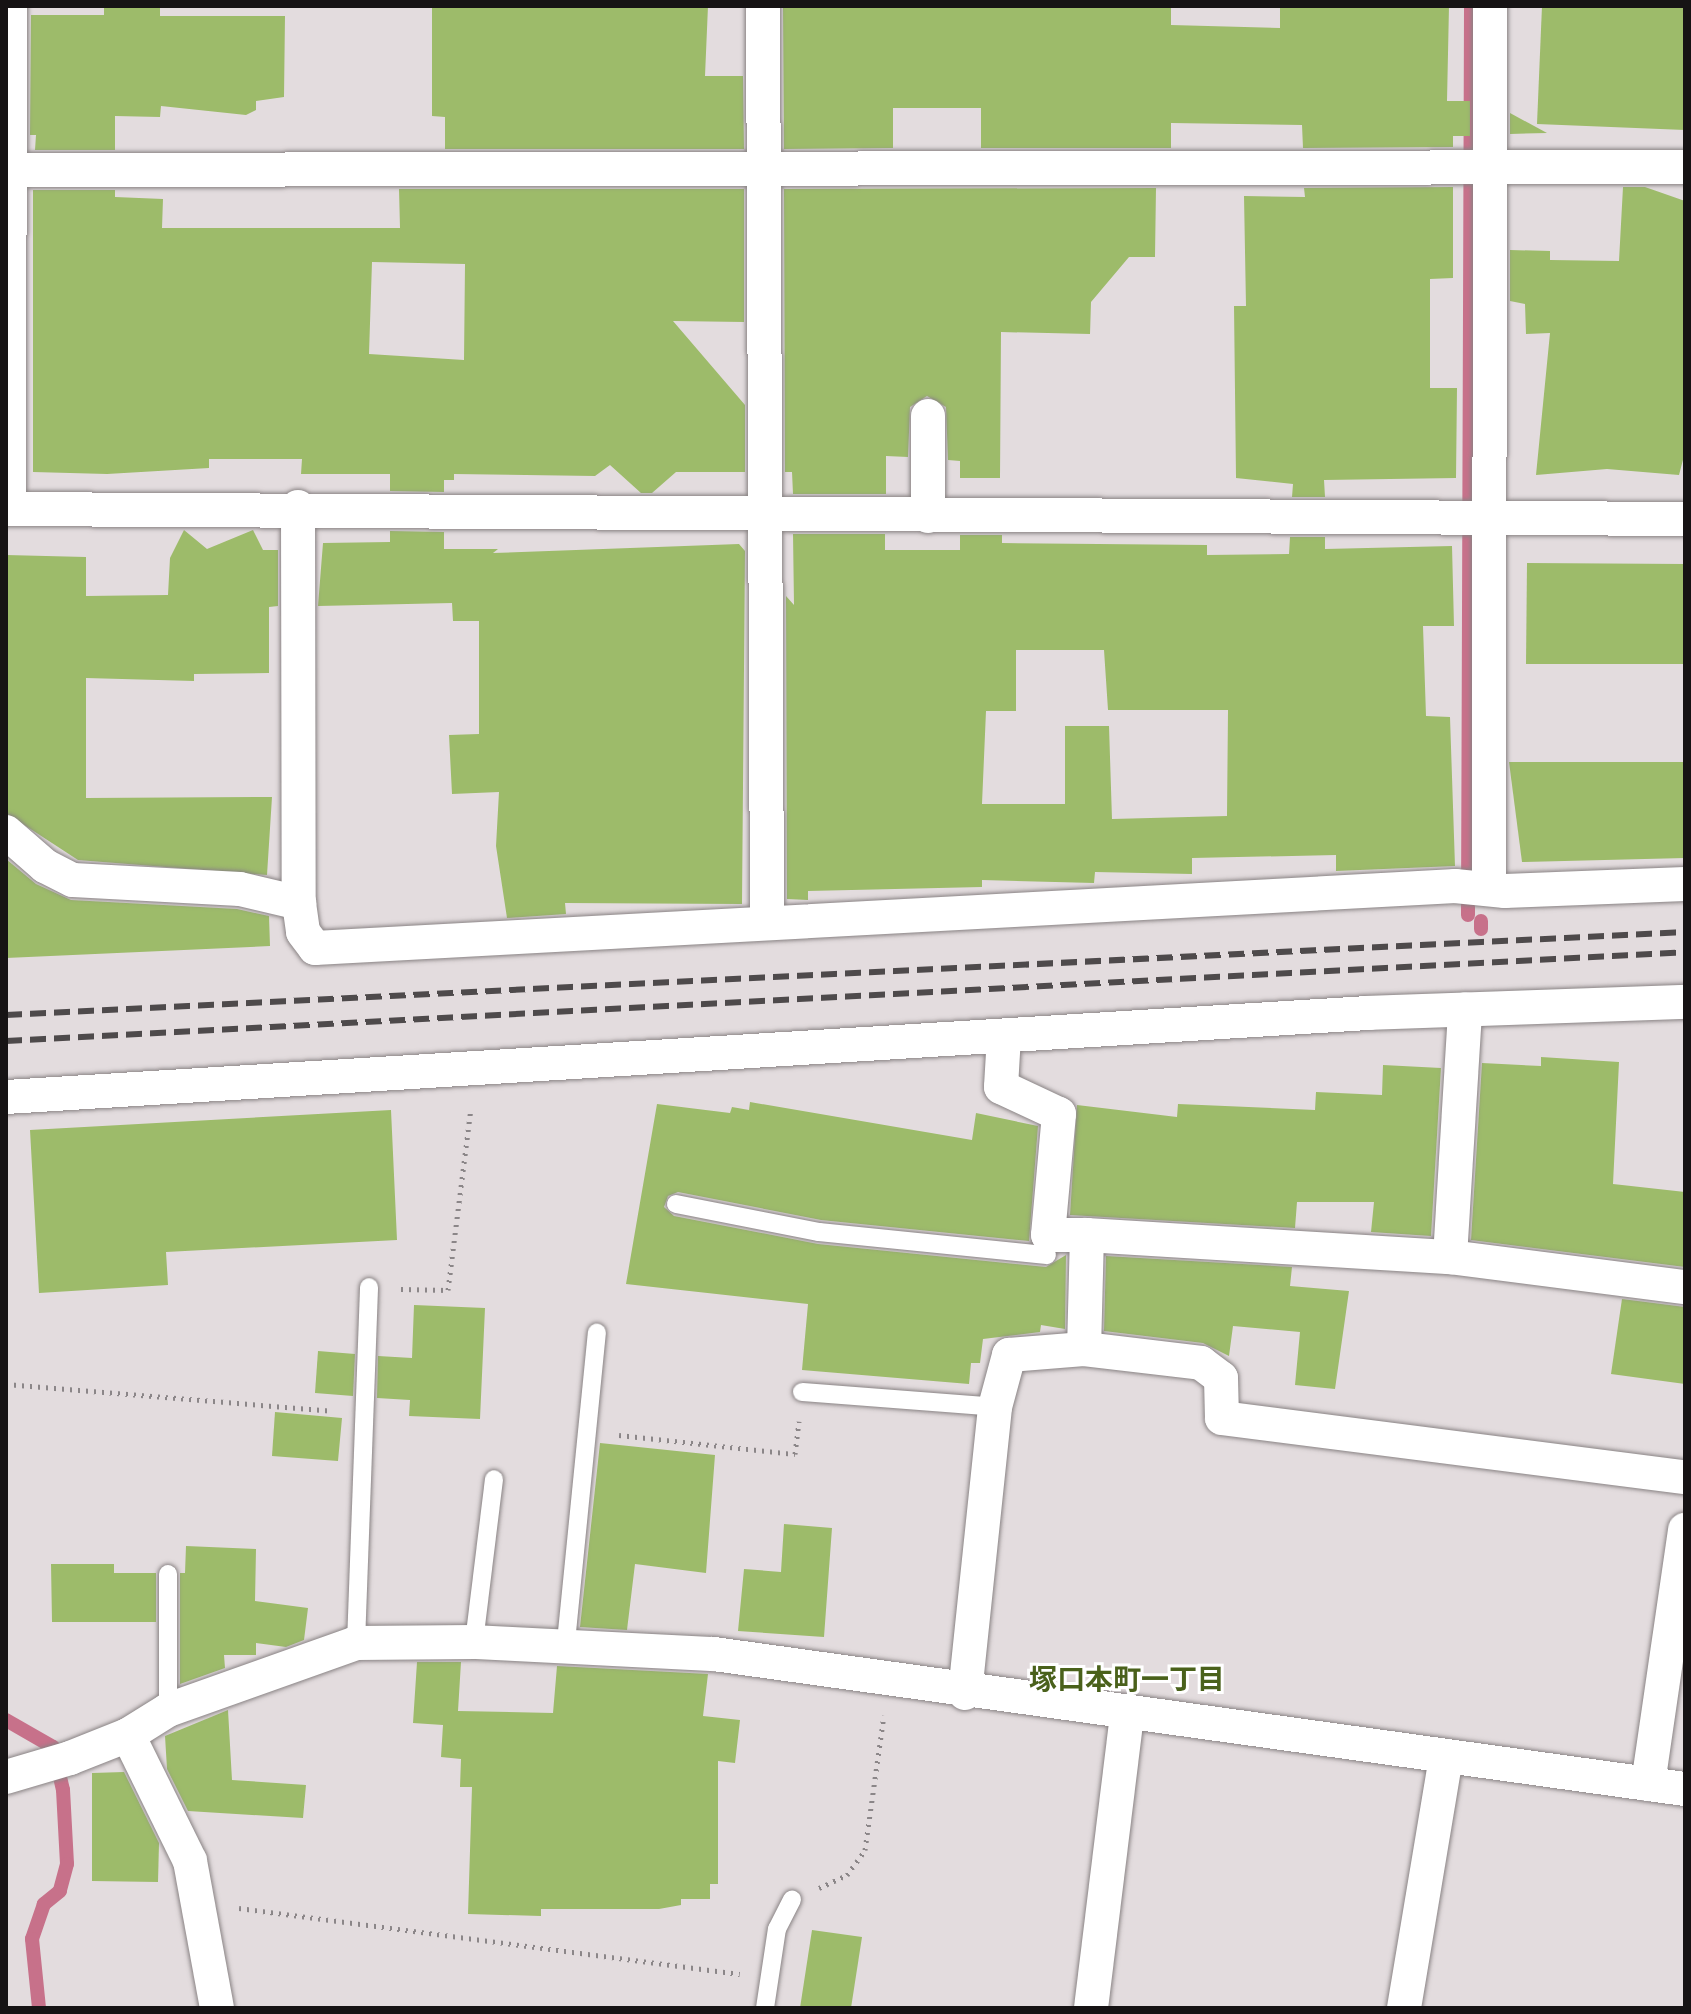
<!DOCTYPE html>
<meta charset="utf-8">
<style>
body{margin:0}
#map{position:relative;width:1691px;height:2014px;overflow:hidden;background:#e3dcde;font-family:"DM Sans","Noto Sans JP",sans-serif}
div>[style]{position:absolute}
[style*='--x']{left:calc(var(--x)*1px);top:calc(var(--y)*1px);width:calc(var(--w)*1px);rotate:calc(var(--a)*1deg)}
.stream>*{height:14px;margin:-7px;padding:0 7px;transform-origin:7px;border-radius:7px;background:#c7718a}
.building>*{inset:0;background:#9dbb6a}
.path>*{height:5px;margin-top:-2.5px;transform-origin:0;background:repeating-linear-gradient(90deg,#8b8688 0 2px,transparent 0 8px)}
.roads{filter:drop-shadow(0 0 2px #898384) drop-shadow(0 0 2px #898384)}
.lane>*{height:18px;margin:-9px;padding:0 9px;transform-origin:9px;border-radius:9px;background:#fff}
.street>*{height:34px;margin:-17px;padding:0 17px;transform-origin:17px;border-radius:17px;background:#fff}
.rail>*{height:6px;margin-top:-3px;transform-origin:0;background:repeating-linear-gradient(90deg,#4e4a4b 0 16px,transparent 0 24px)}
span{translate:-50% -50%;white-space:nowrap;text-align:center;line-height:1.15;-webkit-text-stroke:6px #fff;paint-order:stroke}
.neighbourhood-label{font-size:28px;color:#4a611b;font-weight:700}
.frame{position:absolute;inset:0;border:8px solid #161314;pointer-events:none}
</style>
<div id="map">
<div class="stream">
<div style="--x:1468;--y:915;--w:909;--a:-89.81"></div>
<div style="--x:1481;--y:921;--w:8;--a:90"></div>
<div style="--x:6;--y:1720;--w:54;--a:29.9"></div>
<div style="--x:53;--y:1747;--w:44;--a:76.9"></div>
<div style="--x:63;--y:1790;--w:74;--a:86.9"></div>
<div style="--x:67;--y:1864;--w:28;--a:105"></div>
<div style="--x:60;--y:1891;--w:21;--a:141"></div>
<div style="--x:44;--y:1904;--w:37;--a:109"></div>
<div style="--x:32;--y:1939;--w:69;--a:84.2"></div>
</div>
<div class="building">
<div style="clip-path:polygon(104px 6px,160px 6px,160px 16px,285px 16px,284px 97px,256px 101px,256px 110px,246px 115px,161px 106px,160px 117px,115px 116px,115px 150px,35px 150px,36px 135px,30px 135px,31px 15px,104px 15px)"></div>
<div style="clip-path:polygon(432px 6px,708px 6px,705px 76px,743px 76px,744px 149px,445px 149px,445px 117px,432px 116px)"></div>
<div style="clip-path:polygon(783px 6px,1171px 6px,1171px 25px,1280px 28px,1280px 6px,1449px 6px,1447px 101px,1470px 101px,1470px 136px,1453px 136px,1453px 147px,1303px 148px,1302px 125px,1171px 123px,1171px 148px,981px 148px,981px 108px,893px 108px,893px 148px,784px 149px)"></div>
<div style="clip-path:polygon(1542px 6px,1685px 6px,1685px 130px,1537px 124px)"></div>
<div style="clip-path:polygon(1510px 113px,1547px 133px,1510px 134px)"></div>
<div style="clip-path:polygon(1453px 187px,1453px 278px,1430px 279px,1430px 388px,1457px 388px,1456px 478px,1324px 480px,1325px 497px,1292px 497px,1293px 484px,1236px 478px,1234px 306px,1246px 306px,1244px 196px,1305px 197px,1304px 188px)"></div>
<div style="clip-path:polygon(1623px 187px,1645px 187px,1685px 201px,1685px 452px,1679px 475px,1607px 469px,1536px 475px,1550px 333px,1526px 334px,1525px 304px,1510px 301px,1510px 250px,1550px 251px,1550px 260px,1619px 261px)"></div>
<div style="clip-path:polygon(1156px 188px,1155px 257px,1129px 257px,1091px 302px,1090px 334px,1001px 332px,1000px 478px,960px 478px,960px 461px,948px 460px,946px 407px,927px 396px,910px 407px,908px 457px,886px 456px,886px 494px,793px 494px,792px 472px,785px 472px,784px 189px)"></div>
<div style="clip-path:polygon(evenodd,399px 189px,744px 189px,744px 322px,673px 321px,745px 405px,745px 472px,676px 472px,652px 493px,641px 493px,610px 465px,595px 476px,454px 474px,454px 480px,444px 480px,444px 492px,390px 491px,390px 474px,301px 474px,302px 459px,209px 459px,209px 468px,107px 474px,33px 472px,33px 190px,115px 190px,115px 197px,163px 199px,162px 228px,400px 228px,399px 189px,372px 262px,465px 264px,464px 360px,369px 354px,372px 262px)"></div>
<div style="clip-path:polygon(184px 530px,207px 549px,253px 530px,263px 550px,278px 550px,278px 606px,269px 607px,269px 673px,194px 674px,194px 681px,86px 678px,86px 798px,272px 797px,267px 875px,78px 860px,6px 813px,6px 555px,86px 557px,86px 596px,168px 595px,170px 558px)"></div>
<div style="clip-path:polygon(390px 531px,444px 532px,444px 549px,498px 549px,493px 553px,739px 544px,745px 551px,742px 904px,565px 903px,566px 914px,507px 918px,496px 846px,499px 792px,452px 794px,449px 735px,479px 734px,479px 621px,453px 621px,452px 603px,318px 606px,323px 543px,390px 542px)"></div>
<div style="clip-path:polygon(evenodd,793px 534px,885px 534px,885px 550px,960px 550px,960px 535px,1002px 535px,1002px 543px,1207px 545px,1207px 555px,1289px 554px,1290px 537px,1325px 537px,1325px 549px,1452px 546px,1454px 626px,1423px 626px,1426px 716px,1450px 717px,1455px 866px,1336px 871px,1336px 855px,1192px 858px,1192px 874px,1095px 872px,1094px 883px,982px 880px,982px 887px,808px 891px,808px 900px,787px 899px,786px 596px,794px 605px,793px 534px,1016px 650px,1104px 650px,1108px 710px,1228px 710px,1227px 816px,1112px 819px,1109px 726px,1065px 726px,1065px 804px,982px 804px,986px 711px,1016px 711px,1016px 650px)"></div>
<div style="clip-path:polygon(1527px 563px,1685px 564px,1685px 664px,1526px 664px)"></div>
<div style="clip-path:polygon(1509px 762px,1685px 762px,1685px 858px,1522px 862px)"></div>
<div style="clip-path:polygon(6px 859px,36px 884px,71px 900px,237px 909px,269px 916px,270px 946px,6px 958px)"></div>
<div style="clip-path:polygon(1541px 1057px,1619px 1062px,1613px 1184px,1685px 1192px,1685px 1267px,1471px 1240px,1482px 1063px,1541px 1066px)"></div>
<div style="clip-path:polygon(1383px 1065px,1441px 1068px,1431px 1236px,1371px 1232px,1374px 1202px,1297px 1202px,1295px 1228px,1070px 1215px,1077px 1105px,1177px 1117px,1178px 1104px,1315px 1110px,1316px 1092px,1382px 1095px)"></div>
<div style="clip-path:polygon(750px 1102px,972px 1140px,976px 1113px,1038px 1126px,1029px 1241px,821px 1220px,678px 1192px,668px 1196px,664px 1207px,674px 1216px,818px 1244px,1046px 1267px,1066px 1255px,1065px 1329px,1041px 1325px,1040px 1332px,983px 1339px,980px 1363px,971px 1363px,969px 1384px,802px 1370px,808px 1304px,626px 1284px,657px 1104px,730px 1113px,732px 1107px,749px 1110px)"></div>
<div style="clip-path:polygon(391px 1110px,397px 1240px,166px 1252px,168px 1285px,39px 1293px,30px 1130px)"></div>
<div style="clip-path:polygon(1106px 1256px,1292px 1267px,1290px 1286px,1349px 1291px,1335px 1389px,1295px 1385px,1300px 1332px,1233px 1326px,1229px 1356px,1203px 1343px,1104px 1331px)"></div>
<div style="clip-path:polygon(1622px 1299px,1685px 1307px,1685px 1384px,1611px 1374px)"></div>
<div style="clip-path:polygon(414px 1305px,485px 1308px,480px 1419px,409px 1416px,410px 1400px,377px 1398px,378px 1356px,412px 1358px)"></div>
<div style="clip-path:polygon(318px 1351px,355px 1354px,353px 1396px,315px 1393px)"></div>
<div style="clip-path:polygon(275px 1412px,342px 1418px,338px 1461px,272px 1456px)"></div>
<div style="clip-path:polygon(600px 1443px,715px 1455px,706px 1573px,635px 1564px,627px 1630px,580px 1627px)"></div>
<div style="clip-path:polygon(784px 1524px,832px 1528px,824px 1637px,738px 1631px,744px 1569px,781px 1572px)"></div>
<div style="clip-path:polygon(186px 1546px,256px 1549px,255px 1601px,308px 1608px,304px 1640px,286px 1647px,256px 1643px,256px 1655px,224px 1655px,225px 1668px,180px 1684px,180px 1573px,185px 1573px)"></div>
<div style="clip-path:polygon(51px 1564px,114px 1564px,114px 1573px,156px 1573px,156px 1622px,52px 1622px)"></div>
<div style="clip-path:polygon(417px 1662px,461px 1662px,458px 1711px,553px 1713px,557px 1666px,708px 1674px,703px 1716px,740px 1720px,735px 1763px,718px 1761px,718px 1884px,710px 1884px,710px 1899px,681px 1899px,681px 1905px,659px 1909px,541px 1909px,541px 1916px,468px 1914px,472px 1787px,460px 1787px,461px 1759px,441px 1757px,443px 1725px,413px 1723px)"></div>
<div style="clip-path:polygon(228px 1710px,232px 1780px,306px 1785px,303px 1818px,188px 1811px,167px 1769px,165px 1736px)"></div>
<div style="clip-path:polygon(124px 1772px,159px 1843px,158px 1882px,92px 1881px,92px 1773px)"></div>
<div style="clip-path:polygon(812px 1930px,862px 1937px,851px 2008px,800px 2008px)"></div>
</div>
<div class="path">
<div style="--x:401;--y:1289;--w:47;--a:1.2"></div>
<div style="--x:448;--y:1290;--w:182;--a:-82.8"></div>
<div style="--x:6;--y:1384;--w:327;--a:4.7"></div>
<div style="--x:619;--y:1435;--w:177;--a:6.2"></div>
<div style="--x:795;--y:1454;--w:33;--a:-83"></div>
<div style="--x:819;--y:1888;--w:31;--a:-25"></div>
<div style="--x:847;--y:1875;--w:31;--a:-54"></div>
<div style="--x:865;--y:1850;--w:136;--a:-82"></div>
<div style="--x:239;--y:1908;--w:505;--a:7.5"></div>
</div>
<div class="roads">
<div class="lane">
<div style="--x:676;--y:1204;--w:146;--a:11.1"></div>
<div style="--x:819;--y:1232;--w:229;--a:5.8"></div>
<div style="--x:802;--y:1392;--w:194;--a:4.4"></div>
<div style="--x:474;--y:1642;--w:164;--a:-83"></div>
<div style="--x:566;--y:1642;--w:311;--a:-84.3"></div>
<div style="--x:356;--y:1643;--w:356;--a:-87.9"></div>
<div style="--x:168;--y:1710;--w:136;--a:-90"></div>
<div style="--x:765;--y:2008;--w:80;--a:-81.4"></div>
<div style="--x:777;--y:1929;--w:33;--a:-63"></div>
</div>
<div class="street">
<div style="--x:763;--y:6;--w:915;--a:89.75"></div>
<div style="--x:6;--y:170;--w:1679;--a:-0.1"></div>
<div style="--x:928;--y:416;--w:100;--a:90"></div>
<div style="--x:298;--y:507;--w:396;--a:89.9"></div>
<div style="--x:299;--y:903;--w:29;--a:82"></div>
<div style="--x:303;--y:932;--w:20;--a:53"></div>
<div style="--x:315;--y:948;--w:1142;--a:-3.11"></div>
<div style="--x:1455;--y:886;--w:50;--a:5.7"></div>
<div style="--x:1505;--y:891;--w:180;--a:-2.2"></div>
<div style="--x:6;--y:509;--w:1679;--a:0.34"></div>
<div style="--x:9;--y:509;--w:503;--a:-89.89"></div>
<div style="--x:6;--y:832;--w:52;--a:41.1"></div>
<div style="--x:45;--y:866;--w:31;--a:27"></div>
<div style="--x:73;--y:880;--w:167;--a:3.1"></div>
<div style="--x:240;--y:889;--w:61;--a:13.3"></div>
<div style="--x:1489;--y:886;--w:880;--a:-89.93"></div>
<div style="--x:1004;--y:1036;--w:51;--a:93.4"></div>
<div style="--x:1001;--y:1087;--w:64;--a:25"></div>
<div style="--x:1059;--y:1114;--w:121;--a:95.2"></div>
<div style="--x:1048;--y:1235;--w:39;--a:0"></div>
<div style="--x:1087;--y:1235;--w:114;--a:91.5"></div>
<div style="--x:6;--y:1097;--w:1365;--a:-3.53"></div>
<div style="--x:1368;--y:1013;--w:317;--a:-2"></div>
<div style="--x:1087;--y:1235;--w:364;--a:3.5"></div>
<div style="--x:1450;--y:1257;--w:237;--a:7.3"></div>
<div style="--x:1450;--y:1257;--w:248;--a:-86.5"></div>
<div style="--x:965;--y:1693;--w:288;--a:-84"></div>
<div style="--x:995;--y:1407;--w:54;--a:-74.9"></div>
<div style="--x:1009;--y:1355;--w:75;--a:-4.6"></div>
<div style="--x:1084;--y:1349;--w:118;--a:6.8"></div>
<div style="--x:1201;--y:1363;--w:25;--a:37"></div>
<div style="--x:1221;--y:1378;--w:40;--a:88.6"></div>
<div style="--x:1222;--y:1418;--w:467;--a:7.3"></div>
<div style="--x:128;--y:1735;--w:140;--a:63.8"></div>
<div style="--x:190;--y:1861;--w:149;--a:79.6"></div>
<div style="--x:6;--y:1777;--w:67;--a:-16.5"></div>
<div style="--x:70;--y:1758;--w:62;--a:-21.6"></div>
<div style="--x:128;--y:1735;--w:47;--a:-32"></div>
<div style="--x:168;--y:1710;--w:200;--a:-19.6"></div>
<div style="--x:356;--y:1643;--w:118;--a:-0.5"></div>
<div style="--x:474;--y:1642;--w:240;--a:2.9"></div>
<div style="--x:714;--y:1654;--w:980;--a:7.92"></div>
<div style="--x:1648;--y:1784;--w:257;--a:-81.7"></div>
<div style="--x:1091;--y:2008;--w:294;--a:-83"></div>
<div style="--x:1404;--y:2008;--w:254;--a:-80.5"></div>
</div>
</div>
<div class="rail">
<div style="--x:6;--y:1015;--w:1681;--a:-2.83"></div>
<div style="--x:6;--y:1041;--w:1681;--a:-3.03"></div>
</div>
<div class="neighbourhood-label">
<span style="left:1127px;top:1680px">塚口本町一丁目</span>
</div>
<div class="frame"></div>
</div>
